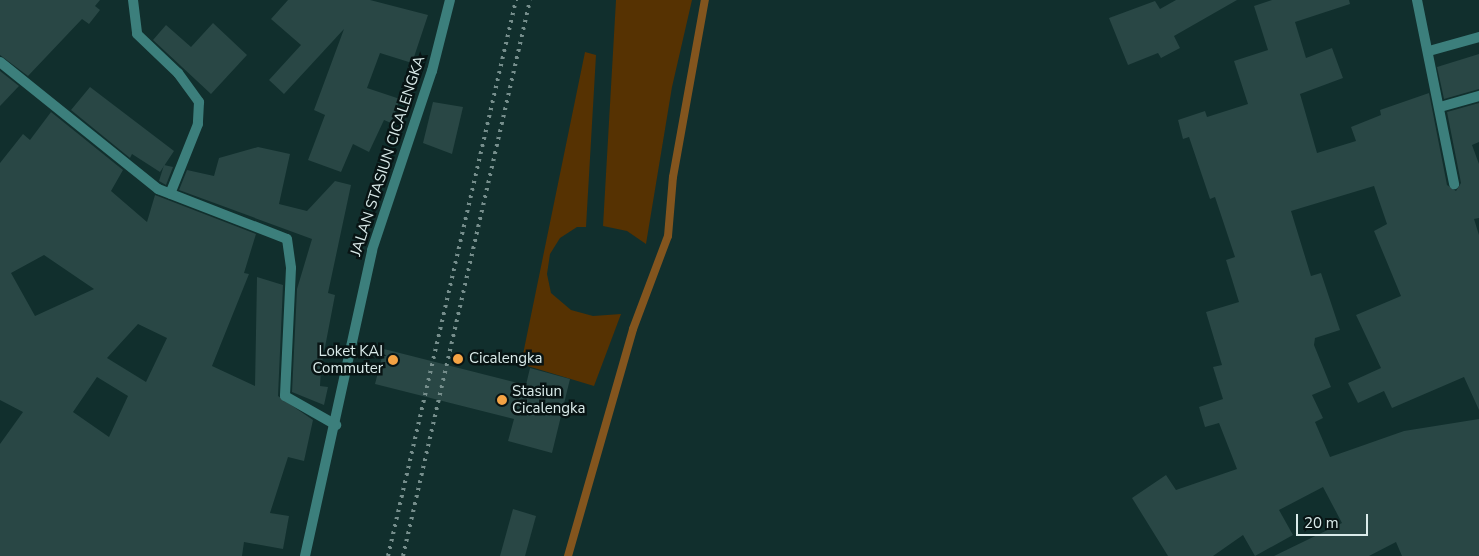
<!DOCTYPE html>
<style>
body{margin:0}
#map{position:relative;width:1479px;height:556px;overflow:hidden;background:#112f2d;font-family:"Nunito Sans",sans-serif}
div>[style]{position:absolute}
[style*='--x']{left:calc(var(--x)*1px);top:calc(var(--y)*1px);width:calc(var(--w)*1px);rotate:calc(var(--a)*1deg)}
.green>*{inset:0;background:#563202}
.stream>*{height:8px;margin:-4px;padding:0 4px;transform-origin:4px;border-radius:4px;background:#83551e}
.building>*{inset:0;background:#294745}
.street>*{height:10px;margin:-5px;padding:0 5px;transform-origin:5px;border-radius:5px;background:#3c7f7c}
.rail>*{height:4px;margin-top:-2px;transform-origin:0;background:repeating-linear-gradient(90deg,#768e8c 0 2.5px,transparent 0 7.5px)}
.dots>*{width:14px;height:14px;translate:-50% -50%;box-sizing:border-box;border:2px solid #081414;border-radius:50%}
span{translate:-50% -50%;white-space:nowrap;text-align:center;line-height:1.15;-webkit-text-stroke:5px #081414;paint-order:stroke}
.street-label{font-size:15px;color:#daebea}
.poi-label{font-size:15px;color:#daebea}
.right{translate:-100% -50%;text-align:right}
.left{translate:0 -50%;text-align:left}
.scale{position:absolute;left:1296px;top:514px;width:72px;height:22px;box-sizing:border-box;border:2px solid #daebea;border-top:0;padding-left:6px;font-size:15px;line-height:18px;white-space:nowrap;color:#daebea;-webkit-text-stroke:4px #081414;paint-order:stroke}
</style>
<div id="map">
<div class="green">
<div style="clip-path:polygon(616px 0,692px 0,672px 87px,646px 244px,627px 231px,603px 226px)"></div>
<div style="clip-path:polygon(585px 52px,596px 55px,586px 227px,577px 227px,560px 238px,550px 254px,547px 274px,551px 293px,571px 310px,593px 316px,621px 314px,594px 386px,521px 364px)"></div>
</div>
<div class="stream">
<div style="--x:568;--y:556;--w:236;--a:-74"></div>
<div style="--x:633;--y:329;--w:99;--a:-69.4"></div>
<div style="--x:668;--y:236;--w:59;--a:-85.2"></div>
<div style="--x:673;--y:177;--w:180;--a:-79.8"></div>
</div>
<div class="building">
<div style="clip-path:polygon(0 0,100px 0,95px 6px,100px 10px,89px 24px,82px 19px,28px 76px,0 55px)"></div>
<div style="clip-path:polygon(288px 0,370px 0,428px 15px,412px 63px,380px 53px,367px 88px,400px 99px,391px 123px,384px 120px,369px 152px,353px 144px,341px 172px,308px 160px,325px 115px,314px 110px,344px 29px,284px 94px,269px 80px,301px 45px,271px 19px)"></div>
<div style="clip-path:polygon(1176px 0,1237px 0,1174px 36px,1180px 48px,1161px 58px,1158px 53px,1128px 65px,1109px 18px,1155px 1px,1160px 9px)"></div>
<div style="clip-path:polygon(1272px 0,1349px 0,1350px 4px,1295px 22px,1306px 58px,1332px 48px,1343px 78px,1300px 94px,1317px 153px,1356px 141px,1351px 127px,1381px 115px,1380px 110px,1429px 93px,1447px 185px,1456px 191px,1461px 183px,1447px 112px,1479px 103px,1479px 142px,1472px 145px,1479px 164px,1479px 218px,1474px 219px,1479px 235px,1479px 410px,1464px 377px,1392px 408px,1384px 391px,1358px 403px,1348px 383px,1381px 368px,1356px 315px,1401px 296px,1374px 231px,1387px 224px,1374px 186px,1291px 211px,1311px 276px,1321px 273px,1340px 330px,1315px 338px,1314px 345px,1331px 387px,1312px 395px,1323px 418px,1315px 422px,1330px 457px,1404px 431px,1479px 419px,1479px 556px,1402px 556px,1396px 542px,1369px 556px,1274px 556px,1342px 523px,1323px 487px,1279px 510px,1293px 535px,1255px 556px,1243px 535px,1213px 556px,1168px 556px,1132px 498px,1166px 475px,1176px 490px,1237px 469px,1219px 423px,1205px 427px,1199px 407px,1223px 399px,1213px 367px,1222px 365px,1206px 312px,1239px 302px,1226px 260px,1235px 257px,1215px 197px,1210px 199px,1189px 137px,1183px 139px,1178px 120px,1205px 111px,1207px 117px,1248px 104px,1234px 61px,1268px 50px,1254px 6px)"></div>
<div style="clip-path:polygon(213px 23px,247px 55px,211px 94px,153px 40px,166px 25px,191px 47px)"></div>
<div style="clip-path:polygon(1479px 54px,1479px 89px,1444px 99px,1437px 67px)"></div>
<div style="clip-path:polygon(0 71px,19px 86px,0 106px)"></div>
<div style="clip-path:polygon(90px 87px,174px 151px,160px 172px,132px 154px,130px 158px,71px 110px)"></div>
<div style="clip-path:polygon(433px 102px,463px 107px,452px 154px,423px 143px)"></div>
<div style="clip-path:polygon(evenodd,51px 112px,123px 170px,111px 191px,147px 222px,155px 195px,256px 234px,244px 273px,249px 274px,212px 366px,255px 386px,257px 277px,283px 285px,278px 396px,313px 420px,304px 461px,288px 457px,270px 513px,289px 516px,283px 549px,244px 542px,242px 556px,0 556px,0 444px,23px 412px,0 400px,0 163px,23px 134px,30px 140px,51px 112px,44px 255px,94px 289px,35px 316px,11px 273px,44px 255px,51px 112px,138px 324px,167px 338px,146px 382px,107px 358px,138px 324px,51px 112px,97px 377px,128px 396px,109px 437px,73px 412px,97px 377px)"></div>
<div style="clip-path:polygon(258px 147px,290px 154px,279px 204px,307px 211px,335px 181px,351px 185px,328px 293px,335px 295px,321px 368px,320px 386px,328px 387px,324px 405px,292px 392px,297px 289px,312px 239px,179px 190px,187px 170px,214px 176px,219px 158px)"></div>
<div style="clip-path:polygon(164px 165px,173px 167px,166px 185px,159px 181px)"></div>
<div style="clip-path:polygon(384px 349px,526px 385px,530px 368px,570px 379px,552px 453px,508px 441px,514px 419px,375px 384px)"></div>
<div style="clip-path:polygon(513px 509px,536px 516px,525px 556px,500px 556px)"></div>
</div>
<div class="street">
<div style="--x:133;--y:0;--w:34;--a:83"></div>
<div style="--x:137;--y:34;--w:57;--a:43.6"></div>
<div style="--x:178;--y:73;--w:36;--a:54"></div>
<div style="--x:199;--y:102;--w:22;--a:93"></div>
<div style="--x:198;--y:124;--w:75;--a:111.8"></div>
<div style="--x:1417;--y:0;--w:188;--a:78.6"></div>
<div style="--x:1429;--y:51;--w:52;--a:-15.6"></div>
<div style="--x:0;--y:62;--w:203;--a:38.8"></div>
<div style="--x:158;--y:189;--w:138;--a:21.2"></div>
<div style="--x:287;--y:239;--w:29;--a:82"></div>
<div style="--x:291;--y:268;--w:128;--a:92.7"></div>
<div style="--x:285;--y:396;--w:59;--a:29.6"></div>
<div style="--x:1440;--y:107;--w:41;--a:-15.8"></div>
<div style="--x:305;--y:556;--w:313;--a:-77.6"></div>
<div style="--x:372;--y:250;--w:189;--a:-71.5"></div>
<div style="--x:432;--y:71;--w:73;--a:-75.8"></div>
</div>
<div class="rail">
<div style="--x:388;--y:556;--w:571;--a:-77.04"></div>
<div style="--x:403;--y:556;--w:570;--a:-77.13"></div>
</div>
<div class="dots">
<div style="left:458px;top:359px;background:#f4a344"></div>
<div style="left:393px;top:360px;background:#f4a344"></div>
<div style="left:502px;top:400px;background:#f4a344"></div>
</div>
<div class="street-label">
<span style="left:388px;top:156px;rotate:-72deg">JALAN STASIUN CICALENGKA</span>
</div>
<div class="poi-label">
<span class="right" style="left:383px;top:360px">Loket KAI<br>Commuter</span>
<span class="left" style="left:469px;top:359px">Cicalengka</span>
<span class="left" style="left:512px;top:400px">Stasiun<br>Cicalengka</span>
</div>
<div class="scale">20 m</div>
</div>
